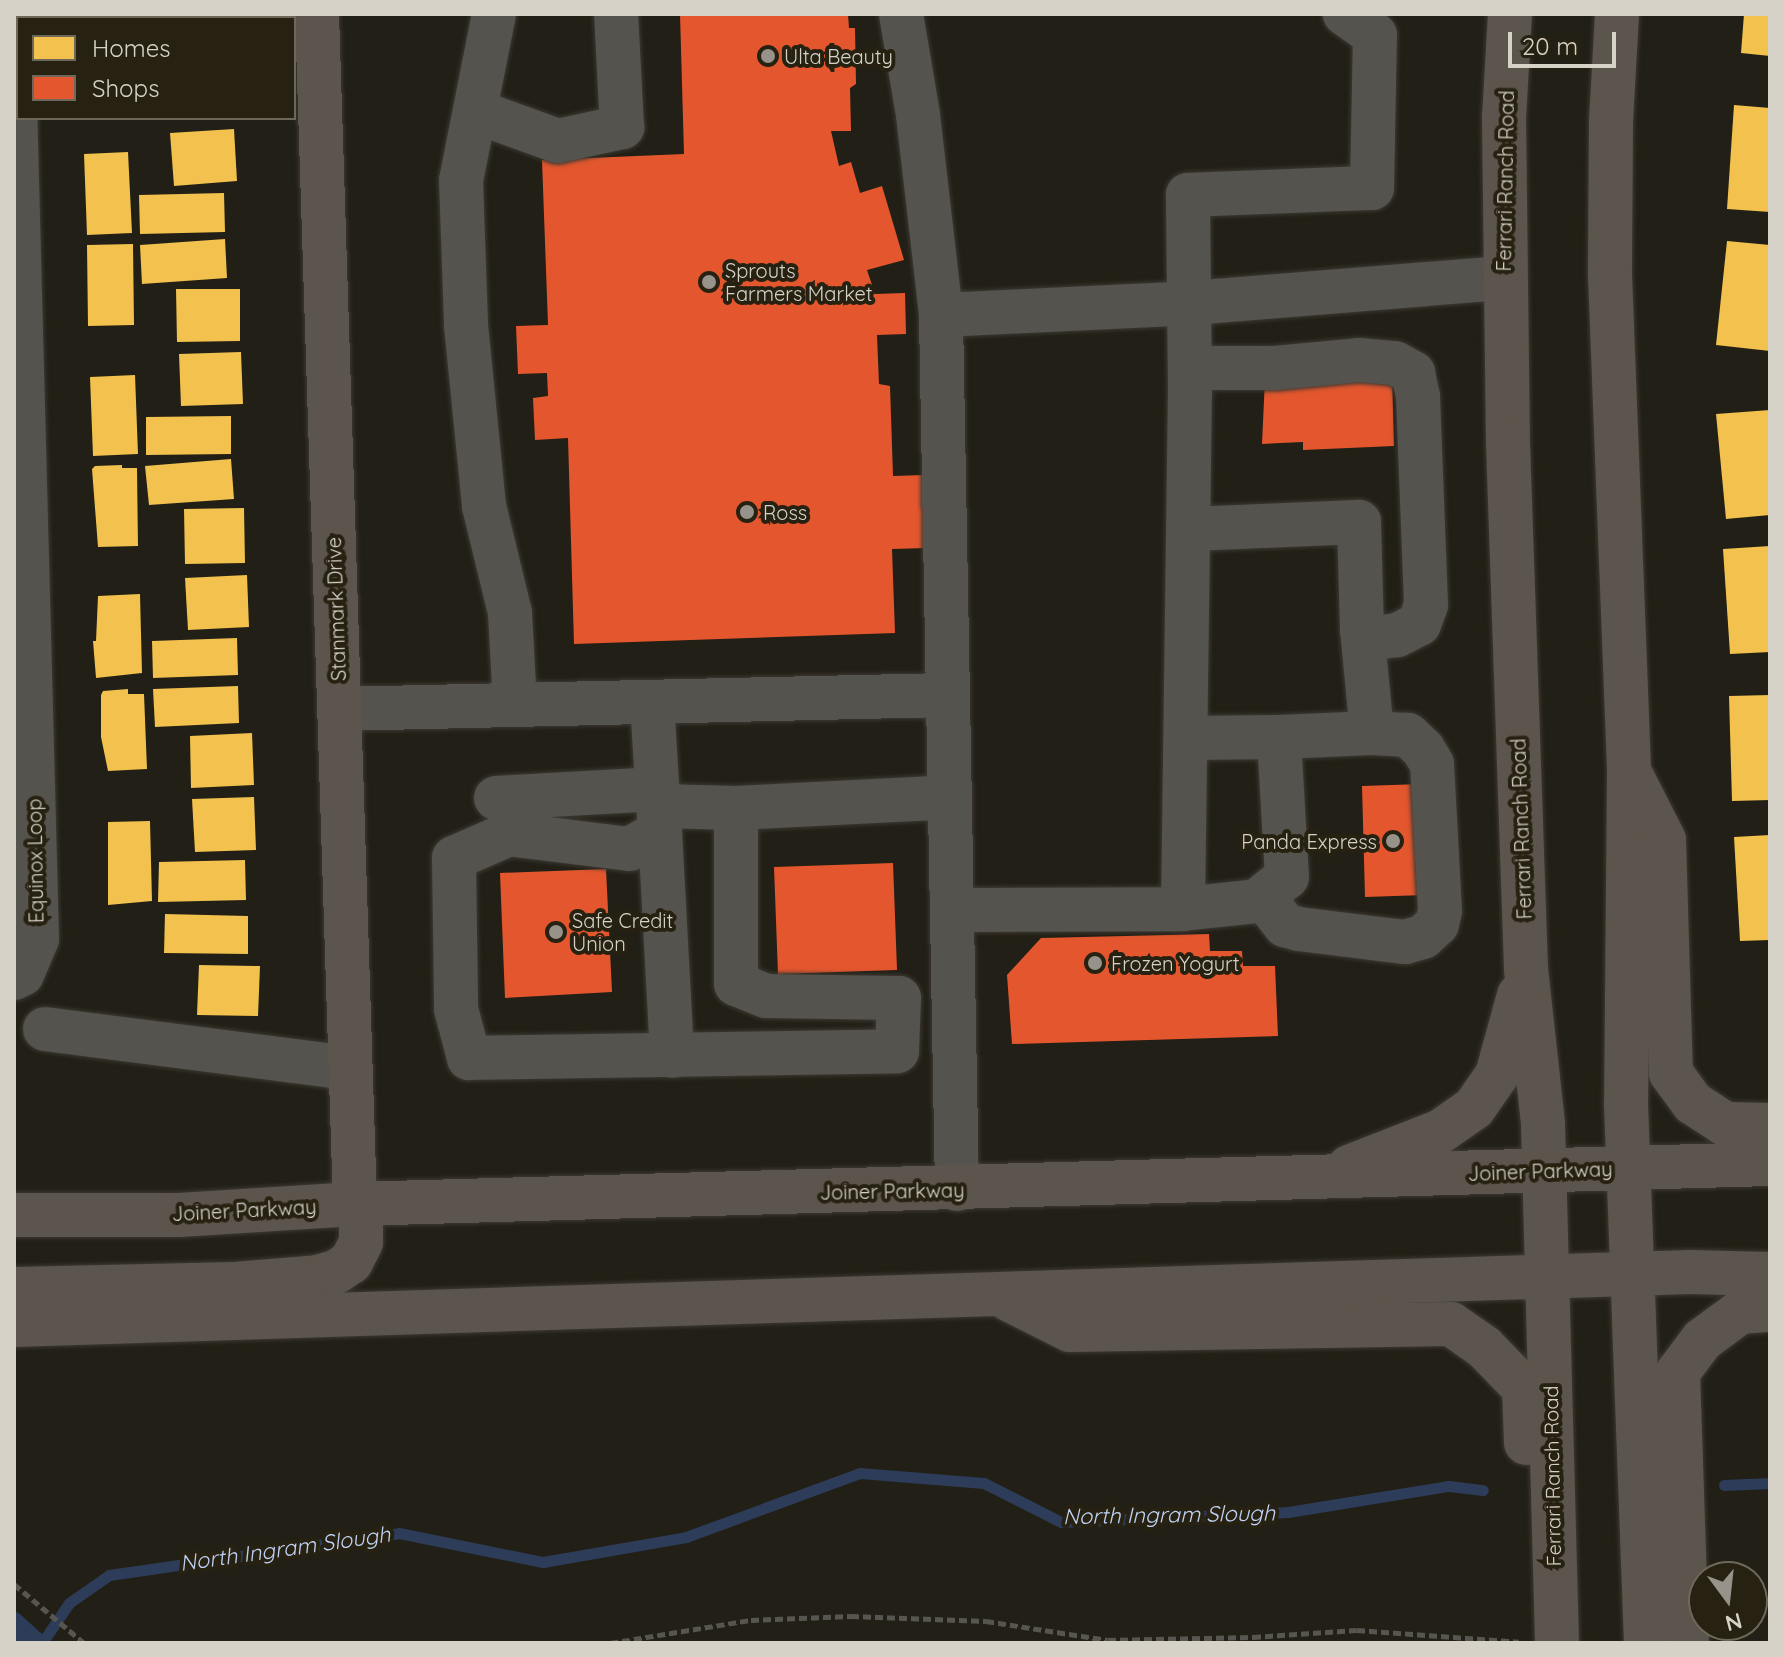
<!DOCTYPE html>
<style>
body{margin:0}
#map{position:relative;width:1784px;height:1657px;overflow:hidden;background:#221f16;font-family:Quicksand,sans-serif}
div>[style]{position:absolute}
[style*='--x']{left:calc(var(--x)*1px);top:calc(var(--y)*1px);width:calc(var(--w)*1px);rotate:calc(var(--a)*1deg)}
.water>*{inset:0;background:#2d3c58}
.homes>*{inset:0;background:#f2c14e}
.shops>*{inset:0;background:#e4572e}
.stream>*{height:11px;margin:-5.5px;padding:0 5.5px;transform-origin:5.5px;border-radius:5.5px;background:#2d3c58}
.path>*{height:5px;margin-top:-2.5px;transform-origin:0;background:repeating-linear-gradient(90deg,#57554f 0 8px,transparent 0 12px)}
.roads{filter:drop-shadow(0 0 2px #3c3932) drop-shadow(0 0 2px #3c3932)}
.minor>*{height:44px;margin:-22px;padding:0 22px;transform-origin:22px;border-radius:22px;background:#55534d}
.major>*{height:44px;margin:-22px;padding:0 22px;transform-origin:22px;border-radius:22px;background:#5c554d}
.dots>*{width:22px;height:22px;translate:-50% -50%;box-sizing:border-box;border:4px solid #272111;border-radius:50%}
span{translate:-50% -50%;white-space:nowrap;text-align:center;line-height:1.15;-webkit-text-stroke:8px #272111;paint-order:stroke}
.poi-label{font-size:20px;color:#d6d2c8}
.left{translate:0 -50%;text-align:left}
.right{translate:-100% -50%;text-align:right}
.street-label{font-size:20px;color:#d6d2c8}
.water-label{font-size:22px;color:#bfd2f5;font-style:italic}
.frame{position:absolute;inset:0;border:16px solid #d6d2c8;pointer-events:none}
.legend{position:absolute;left:16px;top:16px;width:280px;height:104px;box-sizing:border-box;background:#272111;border:2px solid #6d685a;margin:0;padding:10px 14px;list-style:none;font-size:24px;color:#d6d2c8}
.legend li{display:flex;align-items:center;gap:16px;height:40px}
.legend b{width:40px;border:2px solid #6d685a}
.north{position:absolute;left:1688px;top:1561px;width:80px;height:80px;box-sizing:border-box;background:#272111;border:2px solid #6d685a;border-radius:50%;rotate:165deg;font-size:22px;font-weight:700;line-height:32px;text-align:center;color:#d6d2c8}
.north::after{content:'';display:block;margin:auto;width:28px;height:36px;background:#97938a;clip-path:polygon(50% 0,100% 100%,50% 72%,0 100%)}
.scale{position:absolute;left:1508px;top:32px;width:108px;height:36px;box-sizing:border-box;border:4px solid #d6d2c8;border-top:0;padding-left:10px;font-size:24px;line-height:28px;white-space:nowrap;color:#d6d2c8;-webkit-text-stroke:6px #272111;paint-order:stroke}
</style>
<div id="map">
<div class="water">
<div style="clip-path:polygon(14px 1610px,21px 1615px,52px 1643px,14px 1643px)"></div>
</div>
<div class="homes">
<div style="clip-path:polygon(1744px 14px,1770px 14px,1770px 56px,1741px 53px)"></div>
<div style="clip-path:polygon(1734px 105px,1770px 108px,1770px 212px,1727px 209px)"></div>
<div style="clip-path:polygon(234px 129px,237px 181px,174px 186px,170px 133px)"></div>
<div style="clip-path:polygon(128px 152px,132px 233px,87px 235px,84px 154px)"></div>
<div style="clip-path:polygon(224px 193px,225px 232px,140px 234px,139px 195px)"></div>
<div style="clip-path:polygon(225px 239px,227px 278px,142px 284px,140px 245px)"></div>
<div style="clip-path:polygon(1727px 241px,1770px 245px,1770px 351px,1716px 345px)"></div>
<div style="clip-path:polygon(133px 244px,134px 325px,88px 326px,87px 245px)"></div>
<div style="clip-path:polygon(176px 289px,240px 289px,240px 341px,177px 342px)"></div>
<div style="clip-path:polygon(241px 352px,243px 404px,181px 406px,179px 354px)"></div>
<div style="clip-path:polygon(135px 375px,138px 454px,93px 456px,90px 377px)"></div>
<div style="clip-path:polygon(1770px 410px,1770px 515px,1726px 519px,1716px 414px)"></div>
<div style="clip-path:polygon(231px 416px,231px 454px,146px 455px,146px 417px)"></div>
<div style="clip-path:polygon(231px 459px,234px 499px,149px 505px,145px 466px)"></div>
<div style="clip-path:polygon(122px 465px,122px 468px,137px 468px,138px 546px,98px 547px,92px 469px,95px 466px)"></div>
<div style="clip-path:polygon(244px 508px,245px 563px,185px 564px,184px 509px)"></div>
<div style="clip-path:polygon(1770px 546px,1770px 652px,1730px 654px,1723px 549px)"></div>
<div style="clip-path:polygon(247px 575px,249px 627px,188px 630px,185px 578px)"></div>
<div style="clip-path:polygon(140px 594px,142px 673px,96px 678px,93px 641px,96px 641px,98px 596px)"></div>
<div style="clip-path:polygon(237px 638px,238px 675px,153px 678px,152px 641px)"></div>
<div style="clip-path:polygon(238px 686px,239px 723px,155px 727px,153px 689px)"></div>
<div style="clip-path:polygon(128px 689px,128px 694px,144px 694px,147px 769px,108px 771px,101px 737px,101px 695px,103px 691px)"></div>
<div style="clip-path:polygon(1770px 695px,1770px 800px,1732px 801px,1729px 696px)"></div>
<div style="clip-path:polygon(252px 733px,254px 785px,191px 788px,190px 736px)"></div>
<div style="clip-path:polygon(254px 797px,256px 850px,195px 852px,192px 799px)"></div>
<div style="clip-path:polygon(150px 821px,152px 901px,108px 905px,108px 822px)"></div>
<div style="clip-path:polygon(1770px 835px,1770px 940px,1740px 941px,1734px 837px)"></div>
<div style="clip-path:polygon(245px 860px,246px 900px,158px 902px,159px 862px)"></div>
<div style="clip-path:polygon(165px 914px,248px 916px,248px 954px,164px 953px)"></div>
<div style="clip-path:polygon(199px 965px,260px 966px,258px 1016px,197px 1015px)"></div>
</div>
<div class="shops">
<div style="clip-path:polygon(680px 14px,848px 14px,849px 28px,855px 28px,856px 84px,850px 88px,851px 131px,831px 131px,839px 166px,851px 162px,860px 193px,882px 186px,904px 260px,867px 270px,875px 294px,905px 293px,906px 334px,877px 335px,879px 384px,890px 386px,893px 476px,924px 475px,926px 548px,892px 549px,895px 633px,574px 644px,568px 438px,535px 440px,533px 398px,548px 396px,547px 373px,518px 374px,516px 326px,548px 325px,542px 160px,684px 154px)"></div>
<div style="clip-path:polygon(1392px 374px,1394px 446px,1303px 450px,1303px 442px,1262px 444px,1265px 379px)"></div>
<div style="clip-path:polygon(1422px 784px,1425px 895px,1365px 897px,1362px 786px)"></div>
<div style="clip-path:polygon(893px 863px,897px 970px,778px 974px,774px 867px)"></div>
<div style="clip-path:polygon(606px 869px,612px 992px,505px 998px,500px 873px)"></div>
<div style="clip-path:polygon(1209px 934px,1210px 951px,1242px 951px,1243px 966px,1275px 966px,1278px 1036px,1012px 1044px,1007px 975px,1041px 938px)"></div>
</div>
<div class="stream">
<div style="--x:1724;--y:1485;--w:46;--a:-2.5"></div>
<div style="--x:46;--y:1637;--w:41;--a:-55.9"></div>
<div style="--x:69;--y:1603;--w:49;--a:-35"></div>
<div style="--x:109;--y:1575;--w:293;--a:-8.2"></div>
<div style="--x:399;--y:1533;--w:147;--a:11.4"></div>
<div style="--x:543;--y:1562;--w:145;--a:-9.9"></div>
<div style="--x:686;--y:1537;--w:185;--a:-20.2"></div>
<div style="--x:860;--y:1473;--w:124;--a:4.6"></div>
<div style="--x:984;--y:1483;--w:86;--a:26.9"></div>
<div style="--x:1061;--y:1522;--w:227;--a:-2.5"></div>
<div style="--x:1288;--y:1512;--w:163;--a:-9.2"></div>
<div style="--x:1449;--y:1486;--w:34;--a:7"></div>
</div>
<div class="path">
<div style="--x:14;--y:1584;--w:92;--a:40.1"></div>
<div style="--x:610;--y:1643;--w:143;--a:-9.3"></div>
<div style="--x:751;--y:1620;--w:100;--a:-2.3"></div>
<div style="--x:851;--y:1616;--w:135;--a:2.1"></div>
<div style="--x:986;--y:1621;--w:123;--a:8.9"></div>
<div style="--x:1108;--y:1640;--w:145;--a:-1.2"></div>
<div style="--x:1253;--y:1637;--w:104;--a:-3.9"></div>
<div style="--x:1357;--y:1630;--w:162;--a:4.2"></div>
</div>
<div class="roads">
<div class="minor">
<div style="--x:494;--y:14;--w:169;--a:101.2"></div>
<div style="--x:461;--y:180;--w:145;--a:88"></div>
<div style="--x:466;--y:325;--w:182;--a:84.3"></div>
<div style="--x:484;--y:506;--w:110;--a:76.3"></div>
<div style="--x:510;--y:613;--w:92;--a:86.9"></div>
<div style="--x:901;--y:14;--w:102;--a:80.4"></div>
<div style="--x:918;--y:115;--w:201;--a:83.4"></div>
<div style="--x:14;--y:65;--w:874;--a:88.49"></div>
<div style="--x:37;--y:939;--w:38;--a:113"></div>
<div style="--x:22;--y:974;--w:9;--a:153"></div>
<div style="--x:475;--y:111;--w:88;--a:19.9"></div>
<div style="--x:558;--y:141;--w:66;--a:-12.3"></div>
<div style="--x:622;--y:127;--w:113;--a:-93"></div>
<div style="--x:1190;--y:368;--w:85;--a:0"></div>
<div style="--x:1275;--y:368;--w:84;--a:-5.4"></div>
<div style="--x:1359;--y:360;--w:36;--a:5"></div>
<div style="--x:1395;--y:363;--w:21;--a:29"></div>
<div style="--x:1413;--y:373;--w:24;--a:78"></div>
<div style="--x:1418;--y:396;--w:209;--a:87.8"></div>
<div style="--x:1426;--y:605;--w:20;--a:110"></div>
<div style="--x:1419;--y:624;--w:25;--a:153"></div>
<div style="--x:1397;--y:635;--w:34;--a:172"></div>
<div style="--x:652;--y:702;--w:130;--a:86.5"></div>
<div style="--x:660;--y:832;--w:35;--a:151"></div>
<div style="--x:629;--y:849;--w:121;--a:-172.9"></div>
<div style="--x:509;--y:834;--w:60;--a:156.4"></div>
<div style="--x:454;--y:858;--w:151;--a:89.2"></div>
<div style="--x:456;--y:1009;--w:51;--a:75.1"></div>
<div style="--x:469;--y:1058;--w:428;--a:-0.9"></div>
<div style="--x:897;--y:1051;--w:53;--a:-87.8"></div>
<div style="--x:899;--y:998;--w:133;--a:-179.1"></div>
<div style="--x:766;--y:996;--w:32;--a:-158"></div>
<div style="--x:736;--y:984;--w:176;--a:-90"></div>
<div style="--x:339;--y:709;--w:609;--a:-1.32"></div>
<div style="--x:1187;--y:738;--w:92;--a:-0.6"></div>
<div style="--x:496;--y:798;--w:162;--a:-3.2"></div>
<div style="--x:659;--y:806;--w:77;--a:1.5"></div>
<div style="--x:736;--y:808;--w:214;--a:-2.9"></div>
<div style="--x:660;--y:832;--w:224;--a:86.9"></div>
<div style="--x:1263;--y:897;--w:36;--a:52"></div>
<div style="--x:1285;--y:925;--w:15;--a:16"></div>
<div style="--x:1299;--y:929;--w:107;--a:7"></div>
<div style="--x:1405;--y:942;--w:19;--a:-16"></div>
<div style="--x:1423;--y:937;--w:19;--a:-43"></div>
<div style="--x:1437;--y:924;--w:13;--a:-77"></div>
<div style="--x:1440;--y:911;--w:147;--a:-93.1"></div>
<div style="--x:1432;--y:764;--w:17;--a:-121"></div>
<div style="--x:1423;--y:749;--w:21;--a:-137"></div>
<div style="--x:1408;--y:735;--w:36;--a:-177"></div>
<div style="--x:1183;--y:909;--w:518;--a:-89.23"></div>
<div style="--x:1190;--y:391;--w:196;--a:-90.6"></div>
<div style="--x:1188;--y:195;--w:184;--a:-2.2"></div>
<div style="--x:1372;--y:188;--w:153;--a:-88.9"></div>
<div style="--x:1375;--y:35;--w:37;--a:-145"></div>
<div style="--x:952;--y:910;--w:231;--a:-0.2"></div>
<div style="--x:1183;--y:909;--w:74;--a:-6.2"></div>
<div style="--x:1257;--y:901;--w:38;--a:-39"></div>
<div style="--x:1287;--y:877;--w:140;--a:-93.3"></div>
<div style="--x:1279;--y:737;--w:93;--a:-2.5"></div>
<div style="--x:1372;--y:733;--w:103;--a:-95.5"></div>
<div style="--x:1362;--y:630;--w:108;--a:-91.6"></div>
<div style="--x:1359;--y:522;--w:170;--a:177.6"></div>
<div style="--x:45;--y:1029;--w:307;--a:7.3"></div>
<div style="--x:957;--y:1189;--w:874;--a:-91.05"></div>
<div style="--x:941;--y:315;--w:250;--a:-2.7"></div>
<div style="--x:1191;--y:303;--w:314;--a:-4.6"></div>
</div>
<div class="major">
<div style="--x:1510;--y:14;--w:104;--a:93.3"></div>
<div style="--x:1504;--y:118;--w:325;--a:89.3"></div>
<div style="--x:1508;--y:443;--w:526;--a:88.04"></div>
<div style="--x:1526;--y:969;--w:156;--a:83.7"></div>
<div style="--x:1543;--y:1124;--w:519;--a:88.45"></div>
<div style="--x:1617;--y:14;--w:109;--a:93.2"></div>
<div style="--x:1611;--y:123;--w:151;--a:90.4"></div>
<div style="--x:1610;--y:274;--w:498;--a:87.8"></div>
<div style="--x:1629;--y:772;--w:331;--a:90.5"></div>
<div style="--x:1626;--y:1103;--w:540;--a:87.88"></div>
<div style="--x:1632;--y:777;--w:71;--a:63.1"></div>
<div style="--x:1664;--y:840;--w:233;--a:88.3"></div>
<div style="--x:1671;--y:1073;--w:37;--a:54"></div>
<div style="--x:1693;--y:1103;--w:38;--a:33"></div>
<div style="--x:1725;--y:1124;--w:45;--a:1.3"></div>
<div style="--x:1349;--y:1167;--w:99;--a:-21.4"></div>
<div style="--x:1441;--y:1131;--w:40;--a:-34.9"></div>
<div style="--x:1474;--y:1108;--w:40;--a:-55.1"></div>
<div style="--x:1497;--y:1075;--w:83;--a:-74.6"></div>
<div style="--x:14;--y:1215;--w:165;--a:0"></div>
<div style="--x:179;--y:1215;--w:176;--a:-3.6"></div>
<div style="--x:355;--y:1204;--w:1416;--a:-1.62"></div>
<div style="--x:14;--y:1289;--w:221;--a:-1.3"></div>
<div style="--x:235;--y:1284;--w:83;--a:-4.8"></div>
<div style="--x:318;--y:1277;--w:19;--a:-16"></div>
<div style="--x:336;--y:1272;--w:18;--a:-34"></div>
<div style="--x:351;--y:1262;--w:22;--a:-63"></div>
<div style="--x:361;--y:1242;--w:21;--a:-90"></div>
<div style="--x:361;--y:1221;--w:18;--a:-109"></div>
<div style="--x:355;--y:1204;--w:1191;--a:-91.83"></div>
<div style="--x:1008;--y:1299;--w:69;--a:26.6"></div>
<div style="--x:1070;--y:1330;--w:381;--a:-0.9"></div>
<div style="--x:1451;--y:1324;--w:40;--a:34.9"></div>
<div style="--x:1484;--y:1347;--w:57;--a:45.7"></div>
<div style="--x:1524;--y:1388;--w:55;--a:87.9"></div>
<div style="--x:14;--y:1325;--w:1677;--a:-1.81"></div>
<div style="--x:1690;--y:1272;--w:80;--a:1.4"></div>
<div style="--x:1687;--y:1643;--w:271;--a:-91.9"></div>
<div style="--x:1678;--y:1372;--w:40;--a:-53"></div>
<div style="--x:1702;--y:1340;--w:47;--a:-36.4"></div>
<div style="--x:1740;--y:1312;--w:30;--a:-4"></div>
</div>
</div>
<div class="dots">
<div style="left:768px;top:56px;background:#97938a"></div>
<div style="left:709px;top:282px;background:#97938a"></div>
<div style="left:747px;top:512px;background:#97938a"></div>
<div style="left:1393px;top:841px;background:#97938a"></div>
<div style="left:556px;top:932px;background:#97938a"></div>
<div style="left:1095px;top:963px;background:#97938a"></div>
</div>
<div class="poi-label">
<span class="left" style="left:784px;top:56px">Ulta Beauty</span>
<span class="left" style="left:725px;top:282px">Sprouts<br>Farmers Market</span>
<span class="left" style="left:763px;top:512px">Ross</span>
<span class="right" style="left:1377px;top:841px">Panda Express</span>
<span class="left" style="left:572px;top:932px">Safe Credit<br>Union</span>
<span class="left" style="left:1111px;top:963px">Frozen Yogurt</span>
</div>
<div class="street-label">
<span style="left:1505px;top:181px;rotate:-89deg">Ferrari Ranch Road</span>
<span style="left:336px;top:609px;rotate:-92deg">Stanmark Drive</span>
<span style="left:1521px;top:829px;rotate:-92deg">Ferrari Ranch Road</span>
<span style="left:35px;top:861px;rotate:-91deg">Equinox Loop</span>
<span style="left:1540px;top:1171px;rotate:-2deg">Joiner Parkway</span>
<span style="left:892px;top:1191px;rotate:-1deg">Joiner Parkway</span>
<span style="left:244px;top:1210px;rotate:-3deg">Joiner Parkway</span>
<span style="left:1552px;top:1476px;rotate:-91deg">Ferrari Ranch Road</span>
</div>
<div class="water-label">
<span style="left:1169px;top:1515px;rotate:-1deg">North Ingram Slough</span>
<span style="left:285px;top:1549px;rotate:-8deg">North Ingram Slough</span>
</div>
<div class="frame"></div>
<ul class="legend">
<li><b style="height:22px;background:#f2c14e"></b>Homes</li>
<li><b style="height:22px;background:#e4572e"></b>Shops</li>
</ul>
<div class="north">N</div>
<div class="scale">20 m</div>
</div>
